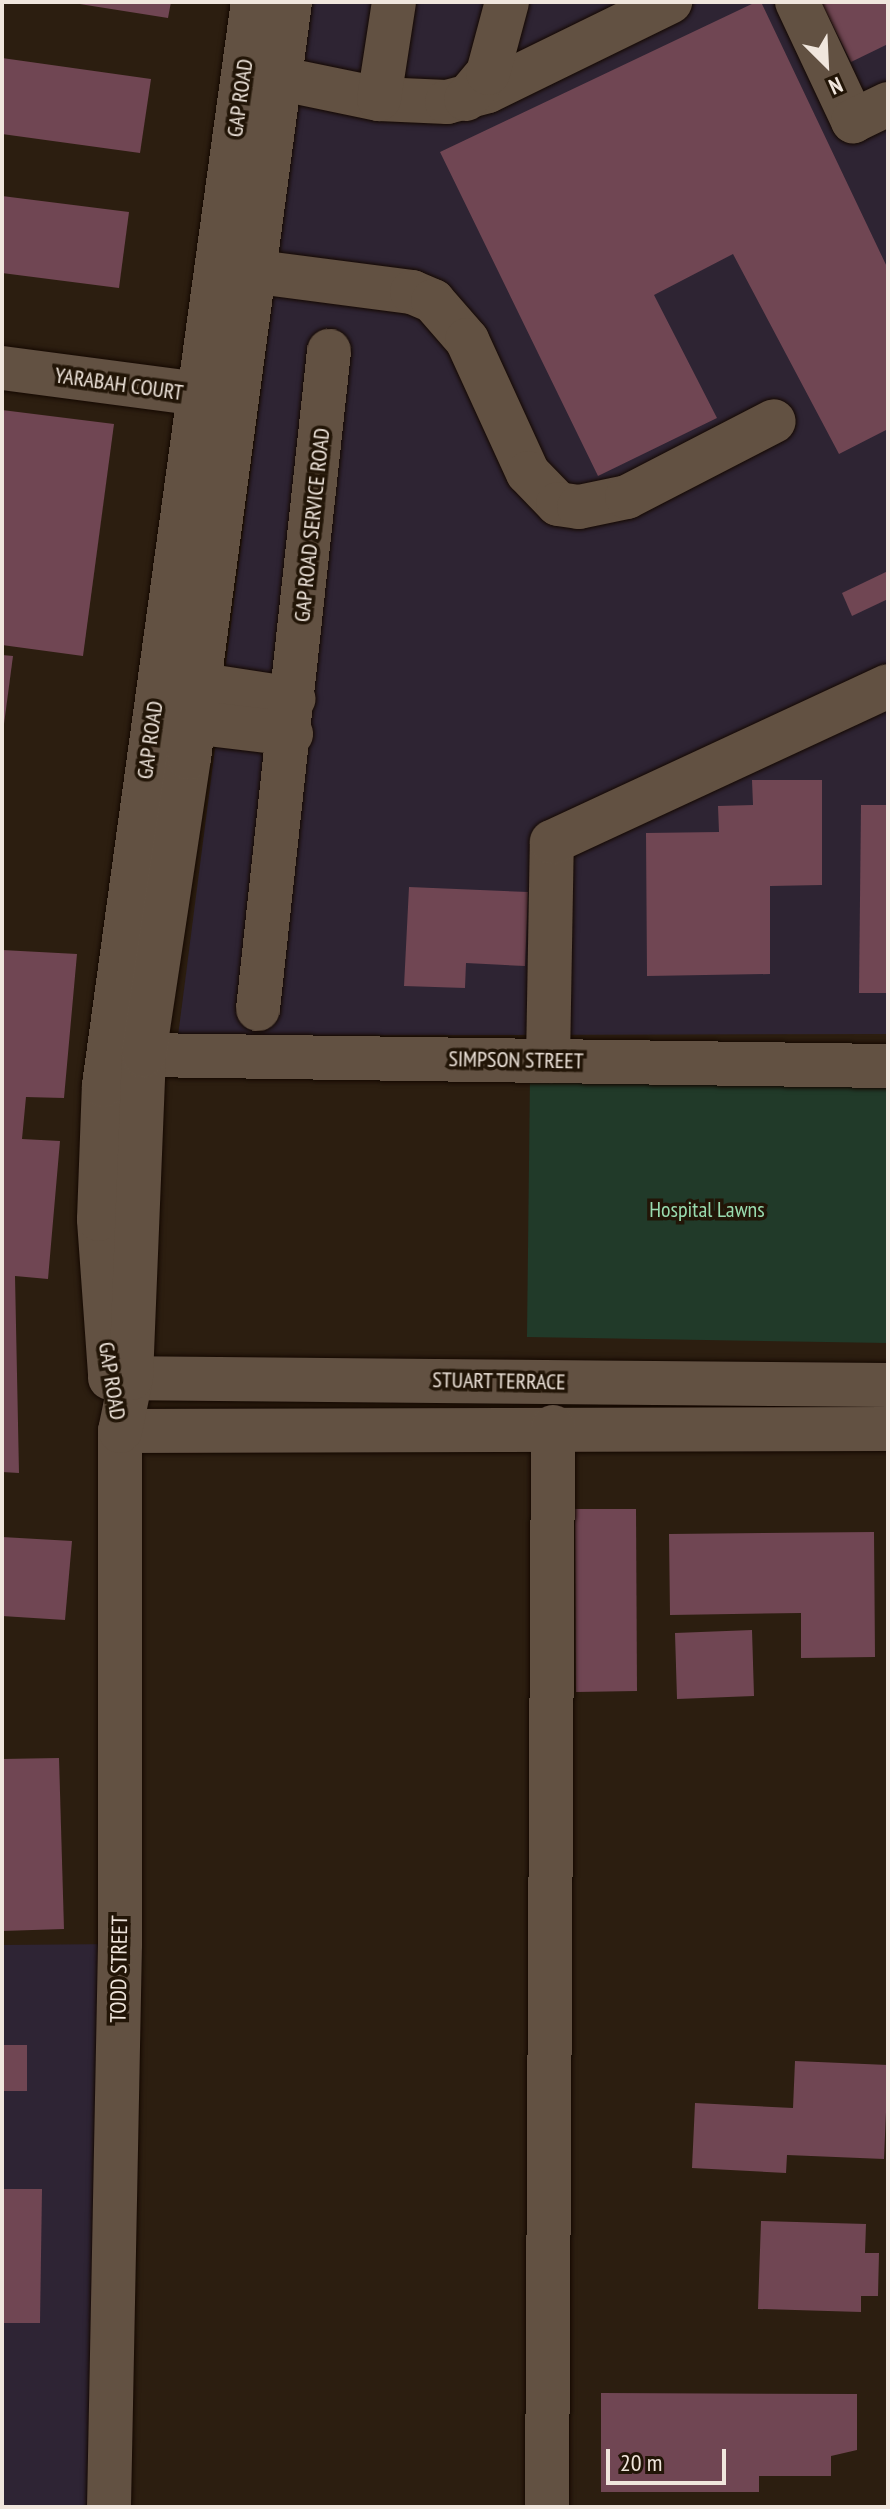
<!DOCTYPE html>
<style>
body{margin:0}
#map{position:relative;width:890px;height:2509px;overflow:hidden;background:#2c1e10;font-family:"PT Sans Narrow",sans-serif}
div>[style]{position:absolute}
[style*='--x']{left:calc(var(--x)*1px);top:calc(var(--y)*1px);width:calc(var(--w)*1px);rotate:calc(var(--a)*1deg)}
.commercial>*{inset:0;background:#2e2434}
.medical>*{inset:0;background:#2e2433}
.green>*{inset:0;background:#213a29}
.building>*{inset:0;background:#704653}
.roads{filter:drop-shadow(0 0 2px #140800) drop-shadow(0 0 2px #140800)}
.minor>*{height:44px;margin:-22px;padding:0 22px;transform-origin:22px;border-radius:22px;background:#625142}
span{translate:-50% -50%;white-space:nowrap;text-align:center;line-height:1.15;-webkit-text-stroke:7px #221507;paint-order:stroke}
.street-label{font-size:22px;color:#f0e6dd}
.park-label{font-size:22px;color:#99dbaf}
.frame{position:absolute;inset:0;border:4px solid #f0e6dd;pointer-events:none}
.north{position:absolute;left:786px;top:24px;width:80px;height:80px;-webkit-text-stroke:6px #221507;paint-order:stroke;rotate:156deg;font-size:22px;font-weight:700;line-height:32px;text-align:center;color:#f0e6dd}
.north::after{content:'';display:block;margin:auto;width:28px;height:36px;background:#f0e6dd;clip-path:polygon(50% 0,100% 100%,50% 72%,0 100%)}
.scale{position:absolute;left:606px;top:2449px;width:120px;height:36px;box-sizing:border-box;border:4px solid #f0e6dd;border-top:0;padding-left:10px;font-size:24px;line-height:28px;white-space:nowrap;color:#f0e6dd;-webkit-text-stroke:6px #221507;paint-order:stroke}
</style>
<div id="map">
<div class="commercial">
<div style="clip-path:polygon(120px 1944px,109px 2507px,2px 2507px,2px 1945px)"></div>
</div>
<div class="medical">
<div style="clip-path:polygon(311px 2px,888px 2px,888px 1034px,178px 1036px)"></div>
</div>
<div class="green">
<div style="clip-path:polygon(530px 1077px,888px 1083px,888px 1343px,527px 1337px)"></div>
</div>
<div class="building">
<div style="clip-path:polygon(67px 2px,171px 2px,168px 18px)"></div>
<div style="clip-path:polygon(756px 2px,761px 2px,888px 269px,888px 429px,839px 454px,733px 254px,654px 295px,717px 418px,598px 476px,440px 152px)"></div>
<div style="clip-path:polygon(821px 2px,888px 2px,888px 44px,851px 62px)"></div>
<div style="clip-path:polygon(2px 58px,151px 79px,140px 153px,2px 134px)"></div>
<div style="clip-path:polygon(2px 196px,129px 212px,119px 288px,2px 273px)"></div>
<div style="clip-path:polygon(2px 410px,114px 424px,83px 656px,2px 645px)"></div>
<div style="clip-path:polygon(888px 571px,888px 599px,852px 616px,842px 593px)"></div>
<div style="clip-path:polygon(2px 655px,13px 656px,4px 724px,2px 724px)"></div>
<div style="clip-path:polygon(752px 780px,822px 780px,822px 885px,770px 886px,770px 974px,647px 976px,646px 833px,719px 832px,718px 806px,753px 805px)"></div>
<div style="clip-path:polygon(861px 805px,888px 805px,888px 993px,859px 993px)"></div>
<div style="clip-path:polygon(409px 887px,528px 892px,525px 966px,466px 963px,465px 988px,404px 986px)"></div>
<div style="clip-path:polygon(2px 950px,77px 954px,64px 1098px,26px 1097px,22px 1139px,60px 1141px,48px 1279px,15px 1276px,19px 1473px,2px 1472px)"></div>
<div style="clip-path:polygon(575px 1509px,636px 1509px,637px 1691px,576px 1692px)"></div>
<div style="clip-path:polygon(874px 1532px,875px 1657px,801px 1658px,801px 1613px,670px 1615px,669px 1534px)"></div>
<div style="clip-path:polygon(2px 1537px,72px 1541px,65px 1620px,2px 1616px)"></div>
<div style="clip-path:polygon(752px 1630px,754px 1696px,677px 1699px,675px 1633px)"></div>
<div style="clip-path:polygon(59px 1758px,64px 1929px,2px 1931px,2px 1759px)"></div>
<div style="clip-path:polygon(2px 2045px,27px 2045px,27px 2091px,2px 2091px)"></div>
<div style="clip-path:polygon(795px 2061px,888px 2065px,884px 2159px,787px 2155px,786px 2173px,692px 2168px,695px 2103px,793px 2108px)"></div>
<div style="clip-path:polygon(2px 2189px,42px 2189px,40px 2323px,2px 2323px)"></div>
<div style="clip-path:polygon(761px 2221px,866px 2224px,865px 2253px,879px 2253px,878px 2296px,861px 2296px,861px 2312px,758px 2309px)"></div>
<div style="clip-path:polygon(601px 2393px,857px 2394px,857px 2450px,831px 2456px,831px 2476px,759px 2476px,759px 2492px,601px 2492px)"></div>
</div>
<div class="roads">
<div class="minor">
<div style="--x:797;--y:2;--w:132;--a:64.8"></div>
<div style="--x:853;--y:121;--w:39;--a:-26"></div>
<div style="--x:253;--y:73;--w:129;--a:11.7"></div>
<div style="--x:379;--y:99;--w:68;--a:2.5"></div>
<div style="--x:447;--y:102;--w:42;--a:-15"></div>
<div style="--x:488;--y:91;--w:203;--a:-26.1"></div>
<div style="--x:379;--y:99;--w:98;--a:-81.2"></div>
<div style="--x:466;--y:99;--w:34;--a:-50"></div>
<div style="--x:488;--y:73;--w:73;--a:-75"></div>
<div style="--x:227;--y:268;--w:187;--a:7.4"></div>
<div style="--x:412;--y:292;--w:23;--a:23"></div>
<div style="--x:433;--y:301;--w:52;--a:48.9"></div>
<div style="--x:467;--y:340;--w:146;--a:65.4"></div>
<div style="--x:528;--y:473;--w:43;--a:45.9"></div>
<div style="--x:558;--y:504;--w:21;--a:8"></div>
<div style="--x:579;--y:507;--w:49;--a:-11.8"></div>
<div style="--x:627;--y:497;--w:165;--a:-27.3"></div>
<div style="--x:2;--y:368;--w:229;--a:7.5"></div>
<div style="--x:170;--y:680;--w:125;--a:8.7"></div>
<div style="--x:166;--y:719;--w:126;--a:6.8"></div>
<div style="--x:258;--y:1009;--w:662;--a:-83.84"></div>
<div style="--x:144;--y:1055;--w:744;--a:0.85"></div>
<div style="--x:548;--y:1061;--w:219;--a:-89"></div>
<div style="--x:552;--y:842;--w:370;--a:-24.9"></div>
<div style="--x:110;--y:1374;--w:155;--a:-94.1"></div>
<div style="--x:99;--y:1219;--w:134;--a:-87.9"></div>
<div style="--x:104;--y:1085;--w:1093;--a:-82.17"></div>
<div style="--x:110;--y:1378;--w:778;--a:0.52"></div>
<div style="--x:120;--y:1431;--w:768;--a:-0.15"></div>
<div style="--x:109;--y:2507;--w:563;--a:-88.88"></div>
<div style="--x:120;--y:1944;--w:513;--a:-90"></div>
<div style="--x:120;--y:1431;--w:54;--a:-78.3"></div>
<div style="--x:131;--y:1378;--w:323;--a:-87.7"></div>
<div style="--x:144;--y:1055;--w:300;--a:-81.4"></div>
<div style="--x:189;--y:758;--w:763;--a:-82.39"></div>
<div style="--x:547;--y:2507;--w:1080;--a:-89.68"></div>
</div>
</div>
<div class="street-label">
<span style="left:240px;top:98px;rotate:-82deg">GAP ROAD</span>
<span style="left:119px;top:384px;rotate:8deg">YARABAH COURT</span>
<span style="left:312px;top:525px;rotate:-84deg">GAP ROAD SERVICE ROAD</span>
<span style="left:150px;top:740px;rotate:-82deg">GAP ROAD</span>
<span style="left:516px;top:1060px;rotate:1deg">SIMPSON STREET</span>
<span style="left:112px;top:1381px;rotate:81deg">GAP ROAD</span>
<span style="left:499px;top:1381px;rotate:1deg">STUART TERRACE</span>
<span style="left:119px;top:1969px;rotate:-89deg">TODD STREET</span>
</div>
<div class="park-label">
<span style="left:707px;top:1210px">Hospital Lawns</span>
</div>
<div class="frame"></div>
<div class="north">N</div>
<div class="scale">20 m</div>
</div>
